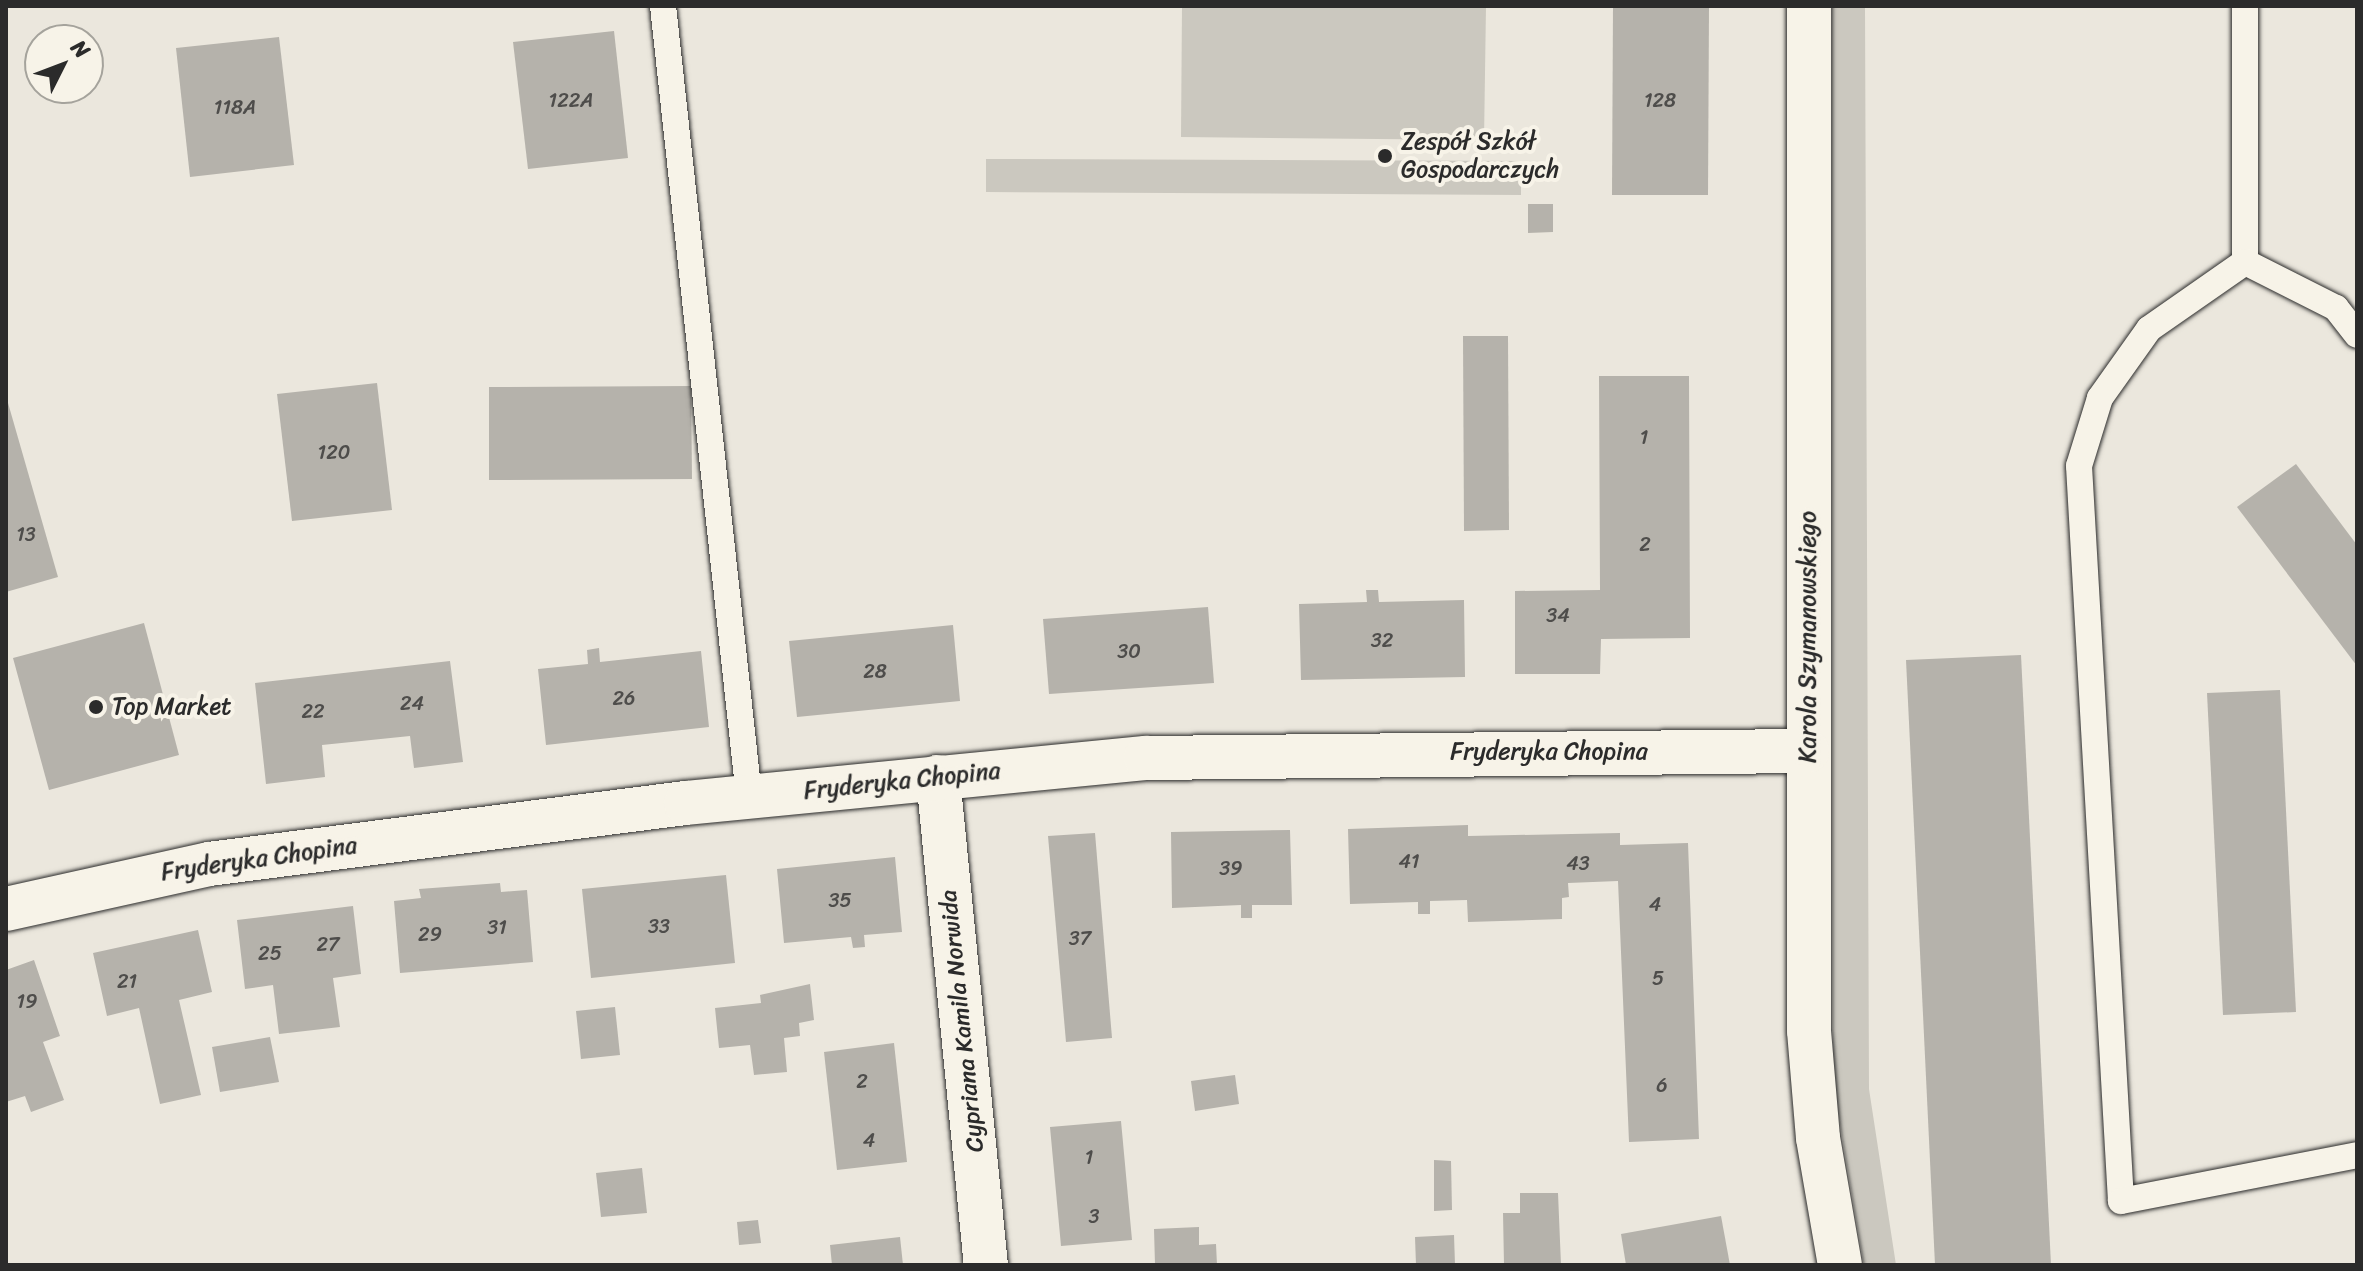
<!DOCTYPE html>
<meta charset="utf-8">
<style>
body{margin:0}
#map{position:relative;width:2363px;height:1271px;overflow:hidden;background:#ebe7dd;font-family:Sriracha,sans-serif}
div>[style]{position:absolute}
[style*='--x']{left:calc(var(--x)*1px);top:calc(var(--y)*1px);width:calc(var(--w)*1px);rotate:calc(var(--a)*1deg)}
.green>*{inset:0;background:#cbc8bf}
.building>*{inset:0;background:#b5b2ab}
.roads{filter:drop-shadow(0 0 2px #2b2b2b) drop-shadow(0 0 2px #2b2b2b)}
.service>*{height:26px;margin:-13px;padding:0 13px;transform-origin:13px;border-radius:13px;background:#f7f3e8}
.minor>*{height:44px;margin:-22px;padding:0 22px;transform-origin:22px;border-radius:22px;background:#f7f3e8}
.dots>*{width:22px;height:22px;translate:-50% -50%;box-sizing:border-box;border:4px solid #f7f3e8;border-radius:50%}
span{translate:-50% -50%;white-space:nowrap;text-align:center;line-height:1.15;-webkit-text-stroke:8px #f7f3e8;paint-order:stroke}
.number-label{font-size:20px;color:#4e4d4b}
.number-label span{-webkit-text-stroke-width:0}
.poi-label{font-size:24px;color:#2b2b2b}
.left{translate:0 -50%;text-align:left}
.street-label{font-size:24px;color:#2b2b2b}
.frame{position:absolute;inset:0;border:8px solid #2b2b2b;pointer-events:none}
.north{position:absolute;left:24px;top:24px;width:80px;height:80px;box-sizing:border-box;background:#f7f3e8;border:2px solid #a5a39c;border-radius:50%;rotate:48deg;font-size:22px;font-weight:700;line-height:32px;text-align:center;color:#2b2b2b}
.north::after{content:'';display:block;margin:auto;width:28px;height:36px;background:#2b2b2b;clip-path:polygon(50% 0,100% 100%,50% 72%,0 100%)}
</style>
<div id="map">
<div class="green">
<div style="clip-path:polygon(1182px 6px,1486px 6px,1484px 140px,1181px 137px)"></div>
<div style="clip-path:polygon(1832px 6px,1865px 6px,1869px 1089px,1896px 1265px,1864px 1265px,1833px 1082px)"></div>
<div style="clip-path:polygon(986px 159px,1521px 161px,1521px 195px,986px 192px)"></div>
</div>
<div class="building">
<div style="clip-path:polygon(1613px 6px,1709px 6px,1708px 195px,1612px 195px)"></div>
<div style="clip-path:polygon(614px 31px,628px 158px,528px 169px,513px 42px)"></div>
<div style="clip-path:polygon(279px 37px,294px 165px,190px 177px,176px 48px)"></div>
<div style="clip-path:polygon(1528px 204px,1553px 204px,1553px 232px,1528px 233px)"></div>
<div style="clip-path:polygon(1463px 336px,1508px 336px,1509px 530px,1464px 531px)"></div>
<div style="clip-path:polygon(1599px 376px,1689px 376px,1690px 638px,1601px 639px,1600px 674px,1515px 674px,1515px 591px,1600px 590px)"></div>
<div style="clip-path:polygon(377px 383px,392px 510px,292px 521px,277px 394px)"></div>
<div style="clip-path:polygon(691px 386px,692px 479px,489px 480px,489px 387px)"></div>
<div style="clip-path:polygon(6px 396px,58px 577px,6px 592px)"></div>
<div style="clip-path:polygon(2296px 464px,2357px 545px,2357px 666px,2237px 507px)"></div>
<div style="clip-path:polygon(1366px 590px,1378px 590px,1379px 602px,1464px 600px,1465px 677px,1301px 680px,1299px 604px,1367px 602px)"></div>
<div style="clip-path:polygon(1208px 607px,1214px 683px,1049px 694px,1043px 619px)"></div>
<div style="clip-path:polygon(144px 623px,179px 755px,49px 790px,13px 658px)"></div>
<div style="clip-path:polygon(953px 625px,960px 701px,797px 717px,789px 641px)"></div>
<div style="clip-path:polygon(599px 648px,600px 662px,701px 651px,709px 727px,546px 745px,538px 669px,588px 664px,587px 650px)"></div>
<div style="clip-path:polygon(2021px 655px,2051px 1265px,1935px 1265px,1906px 660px)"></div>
<div style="clip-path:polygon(450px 661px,463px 762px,414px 768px,410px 736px,322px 745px,325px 777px,266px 784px,255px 683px)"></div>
<div style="clip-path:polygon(2280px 690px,2296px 1012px,2223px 1015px,2207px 693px)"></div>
<div style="clip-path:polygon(1468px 825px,1468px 836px,1620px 833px,1620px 845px,1688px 843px,1699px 1139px,1629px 1142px,1618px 881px,1568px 883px,1569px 897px,1562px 898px,1562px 919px,1468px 922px,1467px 900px,1430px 901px,1430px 914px,1418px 914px,1418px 902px,1350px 904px,1348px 829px)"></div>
<div style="clip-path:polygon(1290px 830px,1292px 905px,1252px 905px,1252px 918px,1241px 918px,1241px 905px,1172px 908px,1171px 832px)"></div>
<div style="clip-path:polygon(1095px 833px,1112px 1038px,1066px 1042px,1048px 836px)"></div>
<div style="clip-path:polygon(895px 857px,902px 932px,864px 935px,865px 947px,853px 948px,851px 937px,784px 943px,777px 869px)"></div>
<div style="clip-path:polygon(726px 875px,735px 963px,591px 978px,582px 889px)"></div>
<div style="clip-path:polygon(500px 883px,501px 892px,527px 890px,533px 962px,400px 973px,394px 901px,421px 898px,419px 889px)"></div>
<div style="clip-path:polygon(353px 906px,361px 974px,333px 978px,340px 1027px,279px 1034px,273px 985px,245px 989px,237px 920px)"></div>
<div style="clip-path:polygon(198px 930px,212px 992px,179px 1000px,201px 1095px,160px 1104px,139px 1008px,107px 1016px,93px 953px)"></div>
<div style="clip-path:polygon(34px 960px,60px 1036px,43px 1042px,64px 1100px,31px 1112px,25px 1096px,6px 1102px,6px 970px)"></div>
<div style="clip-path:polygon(810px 984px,814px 1020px,799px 1023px,800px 1036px,784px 1038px,787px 1072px,754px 1075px,750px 1045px,719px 1048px,715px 1008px,761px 1003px,760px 995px)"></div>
<div style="clip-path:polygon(615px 1007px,620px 1055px,581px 1059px,576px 1011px)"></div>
<div style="clip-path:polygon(270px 1037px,279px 1082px,220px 1092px,212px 1047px)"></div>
<div style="clip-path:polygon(894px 1043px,907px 1162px,837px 1170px,824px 1052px)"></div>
<div style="clip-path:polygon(1235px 1075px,1239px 1104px,1195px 1111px,1191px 1081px)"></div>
<div style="clip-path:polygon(1121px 1121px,1132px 1240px,1061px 1246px,1050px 1127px)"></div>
<div style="clip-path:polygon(1434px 1160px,1451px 1161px,1452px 1210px,1434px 1211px)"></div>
<div style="clip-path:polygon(642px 1168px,647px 1213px,601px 1217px,596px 1173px)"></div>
<div style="clip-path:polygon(1520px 1193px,1558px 1193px,1561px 1265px,1504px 1265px,1503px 1213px,1520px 1213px)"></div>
<div style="clip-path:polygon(1721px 1216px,1730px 1265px,1626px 1265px,1621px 1234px)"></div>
<div style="clip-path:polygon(758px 1220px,761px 1243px,739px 1245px,737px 1222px)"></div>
<div style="clip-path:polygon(1199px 1227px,1199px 1245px,1216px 1244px,1217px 1265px,1155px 1265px,1154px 1229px)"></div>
<div style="clip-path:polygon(1454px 1235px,1455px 1265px,1416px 1265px,1415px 1237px)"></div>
<div style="clip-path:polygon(900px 1237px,903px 1265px,832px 1265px,830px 1245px)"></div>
</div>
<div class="roads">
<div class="service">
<div style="--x:663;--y:6;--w:796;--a:83.79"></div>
<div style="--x:2245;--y:6;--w:256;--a:90"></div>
<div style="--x:2245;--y:262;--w:117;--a:145.1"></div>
<div style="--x:2149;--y:329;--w:85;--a:125.4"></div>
<div style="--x:2100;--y:398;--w:71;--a:107.2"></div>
<div style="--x:2079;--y:466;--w:736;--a:86.73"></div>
<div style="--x:2121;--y:1201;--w:240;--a:-11"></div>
<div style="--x:2245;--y:262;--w:102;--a:26.8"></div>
<div style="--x:2336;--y:308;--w:34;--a:52"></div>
</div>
<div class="minor">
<div style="--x:1809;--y:6;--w:1025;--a:90"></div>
<div style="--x:1809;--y:1031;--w:107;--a:85.2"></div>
<div style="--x:1818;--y:1138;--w:129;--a:80.2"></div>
<div style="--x:938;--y:777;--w:490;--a:84.4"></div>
<div style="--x:6;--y:909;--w:208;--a:-12.5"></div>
<div style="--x:209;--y:864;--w:481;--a:-7.3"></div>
<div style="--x:686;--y:803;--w:462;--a:-5.6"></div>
<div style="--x:1146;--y:758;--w:661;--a:-0.61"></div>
</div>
</div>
<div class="dots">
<div style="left:1385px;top:156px;background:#2b2b2b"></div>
<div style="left:96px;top:707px;background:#2b2b2b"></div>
</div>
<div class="number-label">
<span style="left:571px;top:100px">122A</span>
<span style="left:1660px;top:100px">128</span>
<span style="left:235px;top:107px">118A</span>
<span style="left:1644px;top:437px">1</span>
<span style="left:334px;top:452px">120</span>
<span style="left:26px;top:534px">13</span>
<span style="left:1645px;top:544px">2</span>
<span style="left:1558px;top:615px">34</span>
<span style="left:1382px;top:640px">32</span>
<span style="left:1129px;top:651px">30</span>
<span style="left:875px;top:671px">28</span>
<span style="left:624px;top:698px">26</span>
<span style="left:412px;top:703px">24</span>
<span style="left:313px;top:711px">22</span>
<span style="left:1409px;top:861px">41</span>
<span style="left:1578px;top:863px">43</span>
<span style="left:1231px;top:868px">39</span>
<span style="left:840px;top:900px">35</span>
<span style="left:1655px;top:904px">4</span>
<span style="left:659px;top:926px">33</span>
<span style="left:497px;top:927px">31</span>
<span style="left:430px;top:934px">29</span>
<span style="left:1080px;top:938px">37</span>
<span style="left:328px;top:944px">27</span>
<span style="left:270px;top:953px">25</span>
<span style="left:1658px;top:978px">5</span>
<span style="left:127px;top:981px">21</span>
<span style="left:27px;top:1001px">19</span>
<span style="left:862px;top:1081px">2</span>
<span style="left:1662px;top:1085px">6</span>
<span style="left:869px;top:1140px">4</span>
<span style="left:1089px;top:1157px">1</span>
<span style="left:1094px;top:1216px">3</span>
</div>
<div class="poi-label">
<span class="left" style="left:1401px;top:156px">Zespół Szkół<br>Gospodarczych</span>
<span class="left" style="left:112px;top:707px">Top Market</span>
</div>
<div class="street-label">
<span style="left:1808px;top:637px;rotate:-90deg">Karola Szymanowskiego</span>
<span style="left:1549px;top:752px">Fryderyka Chopina</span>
<span style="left:902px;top:781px;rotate:-6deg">Fryderyka Chopina</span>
<span style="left:259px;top:859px;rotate:-8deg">Fryderyka Chopina</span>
<span style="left:962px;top:1021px;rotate:-96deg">Cypriana Kamila Norwida</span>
</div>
<div class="frame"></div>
<div class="north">N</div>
</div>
